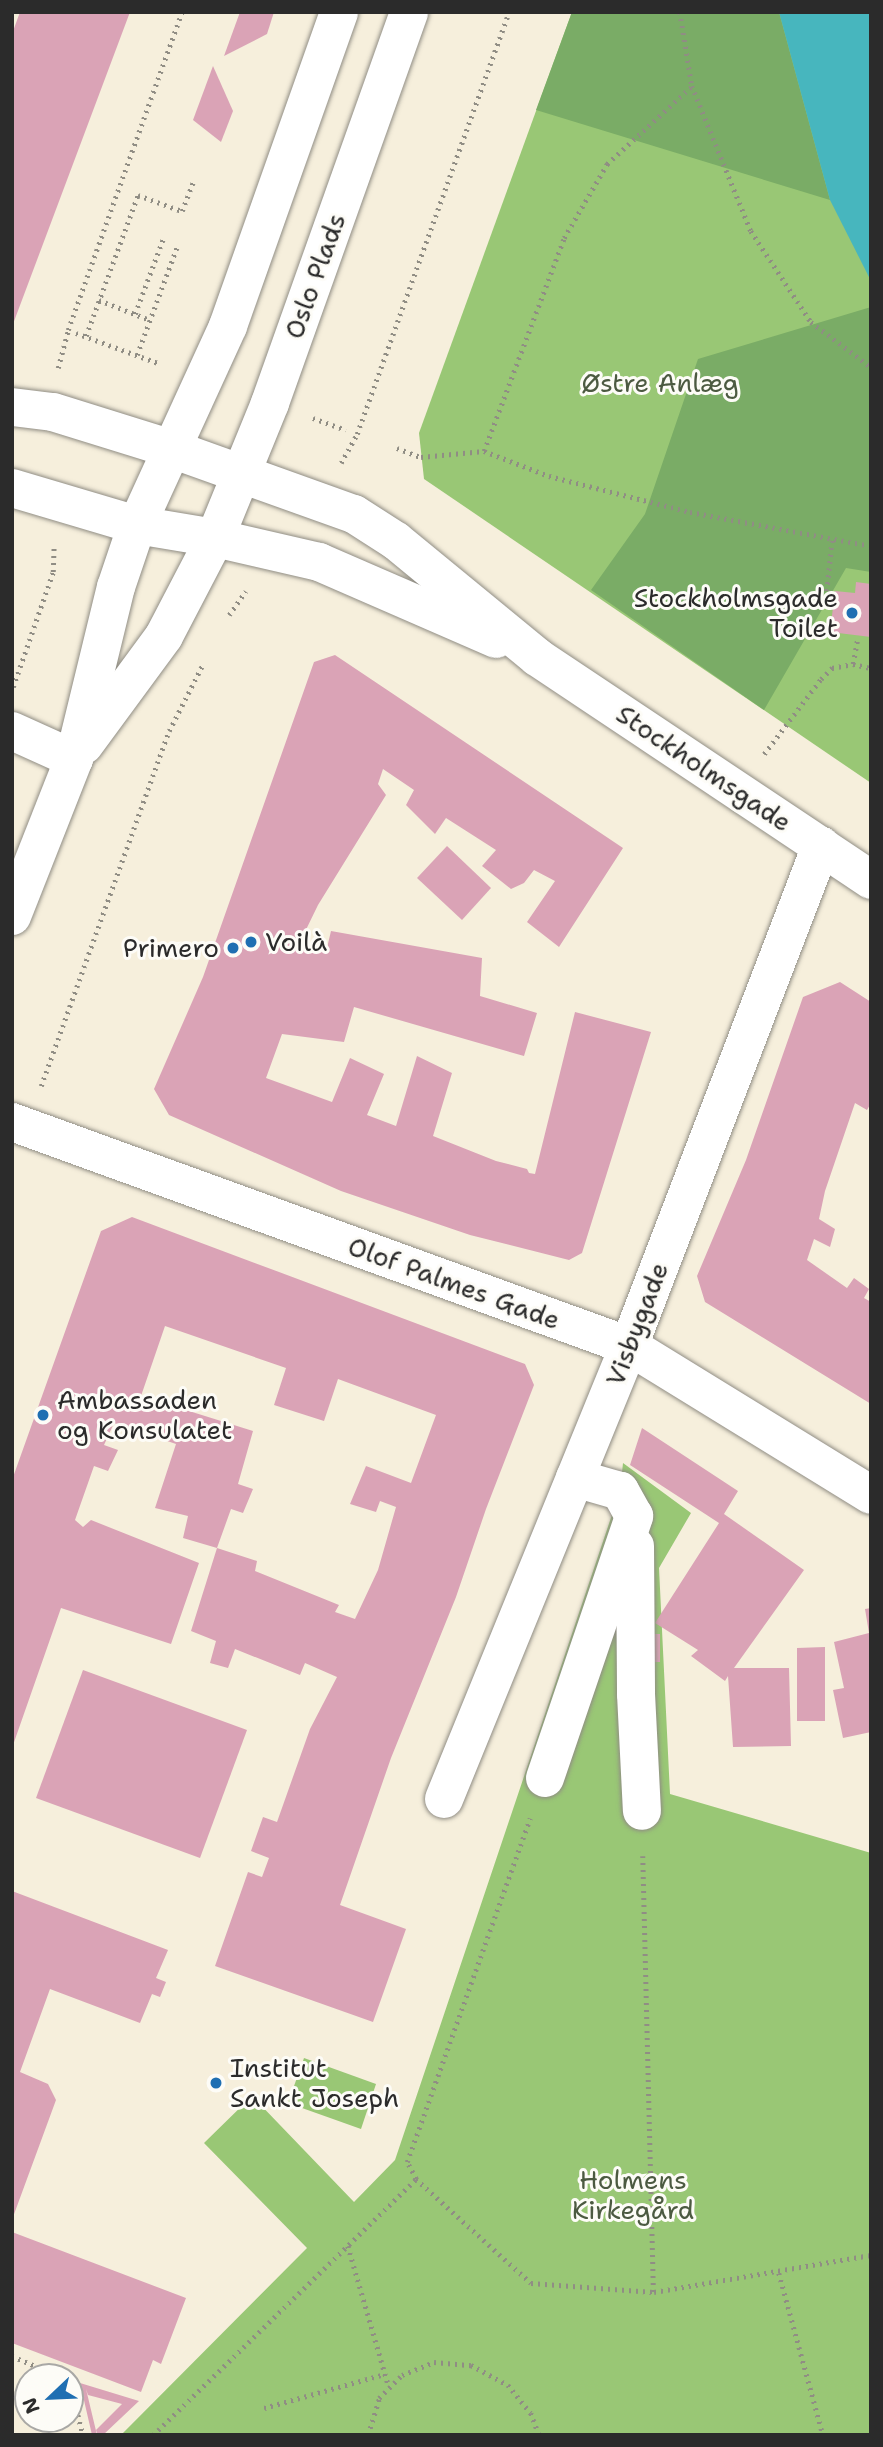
<!DOCTYPE html>
<meta charset="utf-8">
<style>
body{margin:0}
#map{position:relative;width:883px;height:2447px;overflow:hidden;background:#f6efdc;font-family:"Shantell Sans",sans-serif}
div>[style]{position:absolute}
[style*='--x']{left:calc(var(--x)*1px);top:calc(var(--y)*1px);width:calc(var(--w)*1px);rotate:calc(var(--a)*1deg)}
.green>*{inset:0;background:#99c775}
.forest>*{inset:0;background:#7aac66}
.water>*{inset:0;background:#47b6be}
.building>*{inset:0;background:#daa3b6}
.path>*{height:4.5px;margin-top:-2.25px;transform-origin:0;background:repeating-linear-gradient(90deg,#908d84 0 2px,transparent 0 7px)}
.roads{filter:drop-shadow(0 0 2px #908d84) drop-shadow(0 0 2px #908d84)}
.minor>*{height:38px;margin:-19px;padding:0 19px;transform-origin:19px;border-radius:19px;background:#fff}
.dots>*{width:19px;height:19px;translate:-50% -50%;box-sizing:border-box;border:4px solid #fdfcf7;border-radius:50%}
span{translate:-50% -50%;white-space:nowrap;text-align:center;line-height:1.15;-webkit-text-stroke:6px #fdfcf7;paint-order:stroke}
.street-label{font-size:26px;color:#2b2b2b}
.park-label{font-size:26px;color:#4c5a41}
.poi-label{font-size:26px;color:#2b2b2b}
.right{translate:-100% -50%;text-align:right}
.left{translate:0 -50%;text-align:left}
.frame{position:absolute;inset:0;border:14px solid #2b2b2b;pointer-events:none}
.north{position:absolute;left:14px;top:2363px;width:70px;height:70px;box-sizing:border-box;background:#fdfcf7;border:2px solid #a9a8a5;border-radius:50%;rotate:247deg;font-size:19px;font-weight:700;line-height:28px;text-align:center;color:#2b2b2b}
.north::after{content:'';display:block;margin:auto;width:24px;height:32px;background:#1f6fb2;clip-path:polygon(50% 0,100% 100%,50% 72%,0 100%)}
</style>
<div id="map">
<div class="green">
<div style="clip-path:polygon(572px 12px,871px 12px,871px 783px,424px 479px,419px 433px)"></div>
<div style="clip-path:polygon(623px 1463px,691px 1513px,659px 1568px,670px 1794px,871px 1853px,871px 2435px,121px 2435px,307px 2248px,204px 2143px,252px 2096px,354px 2202px,395px 2160px,620px 1491px)"></div>
<div style="clip-path:polygon(304px 2058px,376px 2084px,361px 2129px,288px 2103px)"></div>
</div>
<div class="forest">
<div style="clip-path:polygon(572px 12px,779px 12px,830px 200px,536px 110px)"></div>
<div style="clip-path:polygon(871px 307px,871px 572px,846px 568px,764px 710px,591px 590px,645px 514px,698px 359px)"></div>
</div>
<div class="water">
<div style="clip-path:polygon(779px 12px,871px 12px,871px 281px,830px 200px)"></div>
</div>
<div class="building">
<div style="clip-path:polygon(20px 12px,130px 12px,13px 324px,12px 34px)"></div>
<div style="clip-path:polygon(240px 12px,274px 12px,267px 34px,224px 56px)"></div>
<div style="clip-path:polygon(213px 66px,233px 111px,221px 142px,193px 120px)"></div>
<div style="clip-path:polygon(856px 582px,871px 584px,871px 637px,830px 632px,835px 591px,855px 593px)"></div>
<div style="clip-path:polygon(335px 655px,623px 848px,559px 947px,527px 922px,555px 881px,534px 870px,524px 883px,511px 889px,482px 866px,496px 850px,446px 818px,435px 834px,406px 805px,414px 790px,383px 769px,378px 784px,386px 795px,318px 905px,300px 942px,326px 952px,331px 931px,482px 958px,480px 996px,537px 1013px,524px 1056px,354px 1007px,344px 1042px,282px 1034px,266px 1078px,332px 1102px,350px 1058px,384px 1074px,367px 1115px,396px 1126px,417px 1056px,452px 1073px,433px 1136px,496px 1161px,527px 1169px,529px 1173px,535px 1174px,575px 1012px,651px 1032px,582px 1253px,569px 1260px,470px 1235px,341px 1191px,169px 1115px,154px 1089px,203px 977px,314px 662px)"></div>
<div style="clip-path:polygon(447px 846px,491px 888px,462px 920px,417px 878px)"></div>
<div style="clip-path:polygon(840px 982px,871px 1002px,871px 1103px,867px 1110px,855px 1103px,825px 1191px,819px 1219px,835px 1229px,830px 1247px,814px 1239px,807px 1260px,847px 1288px,854px 1278px,869px 1289px,864px 1298px,871px 1302px,871px 1404px,705px 1302px,697px 1276px,746px 1160px,803px 997px)"></div>
<div style="clip-path:polygon(132px 1217px,525px 1364px,534px 1385px,486px 1509px,456px 1597px,391px 1758px,340px 1905px,406px 1929px,373px 2022px,215px 1966px,248px 1872px,262px 1877px,269px 1858px,251px 1851px,263px 1817px,277px 1822px,310px 1729px,337px 1677px,305px 1663px,300px 1675px,235px 1649px,228px 1668px,210px 1663px,216px 1641px,191px 1631px,217px 1548px,257px 1561px,255px 1571px,339px 1605px,335px 1612px,355px 1619px,378px 1570px,396px 1507px,380px 1501px,376px 1512px,350px 1504px,366px 1466px,411px 1483px,436px 1415px,338px 1379px,324px 1421px,274px 1405px,286px 1368px,165px 1326px,141px 1396px,253px 1431px,238px 1484px,253px 1489px,243px 1513px,231px 1509px,217px 1548px,183px 1538px,188px 1516px,155px 1508px,176px 1444px,114px 1423px,104px 1445px,118px 1450px,108px 1471px,94px 1466px,75px 1520px,83px 1527px,91px 1520px,199px 1563px,171px 1644px,61px 1608px,12px 1748px,12px 1480px,101px 1231px)"></div>
<div style="clip-path:polygon(642px 1428px,738px 1491px,724px 1514px,804px 1570px,734px 1668px,789px 1668px,791px 1746px,733px 1747px,728px 1676px,725px 1681px,691px 1656px,698px 1650px,655px 1623px,719px 1523px,630px 1465px)"></div>
<div style="clip-path:polygon(871px 1608px,871px 1732px,843px 1738px,833px 1690px,844px 1688px,834px 1642px,869px 1633px,865px 1609px)"></div>
<div style="clip-path:polygon(638px 1634px,660px 1634px,660px 1662px,638px 1662px)"></div>
<div style="clip-path:polygon(825px 1647px,825px 1721px,797px 1721px,797px 1648px)"></div>
<div style="clip-path:polygon(83px 1670px,247px 1730px,200px 1858px,36px 1798px)"></div>
<div style="clip-path:polygon(12px 1891px,168px 1950px,156px 1978px,166px 1982px,160px 1997px,152px 1994px,140px 2023px,50px 1989px,20px 2072px,48px 2084px,56px 2100px,13px 2217px)"></div>
<div style="clip-path:polygon(12px 2232px,186px 2298px,161px 2364px,153px 2360px,141px 2392px,12px 2343px)"></div>
<div style="clip-path:polygon(80px 2383px,139px 2401px,103px 2435px,98px 2435px,96px 2430px,122px 2404px,88px 2395px,86px 2389px,97px 2435px,92px 2435px)"></div>
</div>
<div class="path">
<div style="--x:680;--y:12;--w:75;--a:80.8"></div>
<div style="--x:692;--y:86;--w:157;--a:67.9"></div>
<div style="--x:751;--y:231;--w:109;--a:56.6"></div>
<div style="--x:811;--y:322;--w:75;--a:36.9"></div>
<div style="--x:99;--y:300;--w:55;--a:21.4"></div>
<div style="--x:135;--y:314;--w:80;--a:-69.5"></div>
<div style="--x:76;--y:333;--w:87;--a:20.1"></div>
<div style="--x:86;--y:336;--w:150;--a:-69.8"></div>
<div style="--x:138;--y:195;--w:47;--a:20"></div>
<div style="--x:182;--y:211;--w:31;--a:-69"></div>
<div style="--x:137;--y:355;--w:118;--a:-69.7"></div>
<div style="--x:58;--y:368;--w:39;--a:-75"></div>
<div style="--x:68;--y:330;--w:338;--a:-70.3"></div>
<div style="--x:313;--y:418;--w:35;--a:20"></div>
<div style="--x:397;--y:448;--w:26;--a:21"></div>
<div style="--x:421;--y:457;--w:63;--a:-5.4"></div>
<div style="--x:484;--y:451;--w:70;--a:21"></div>
<div style="--x:549;--y:476;--w:146;--a:14.3"></div>
<div style="--x:690;--y:512;--w:184;--a:10.6"></div>
<div style="--x:484;--y:451;--w:228;--a:-69.4"></div>
<div style="--x:564;--y:238;--w:86;--a:-59.8"></div>
<div style="--x:607;--y:164;--w:115;--a:-42.5"></div>
<div style="--x:341;--y:463;--w:33;--a:-61"></div>
<div style="--x:357;--y:434;--w:449;--a:-70.2"></div>
<div style="--x:832;--y:605;--w:7;--a:180"></div>
<div style="--x:825;--y:605;--w:65;--a:-83.9"></div>
<div style="--x:229;--y:615;--w:29;--a:-55"></div>
<div style="--x:853;--y:664;--w:27;--a:-80"></div>
<div style="--x:13;--y:687;--w:122;--a:-70.8"></div>
<div style="--x:53;--y:572;--w:24;--a:-88"></div>
<div style="--x:764;--y:754;--w:94;--a:-52.8"></div>
<div style="--x:821;--y:679;--w:16;--a:-45"></div>
<div style="--x:832;--y:668;--w:21;--a:-11"></div>
<div style="--x:853;--y:664;--w:18;--a:13"></div>
<div style="--x:41;--y:1086;--w:377;--a:-70.2"></div>
<div style="--x:169;--y:731;--w:73;--a:-63.1"></div>
<div style="--x:643;--y:1856;--w:436;--a:88.6"></div>
<div style="--x:416;--y:2179;--w:19;--a:-118"></div>
<div style="--x:407;--y:2162;--w:365;--a:-70.3"></div>
<div style="--x:348;--y:2246;--w:147;--a:73.8"></div>
<div style="--x:779;--y:2273;--w:168;--a:74.8"></div>
<div style="--x:12;--y:2356;--w:53;--a:23.2"></div>
<div style="--x:70;--y:2381;--w:56;--a:76.5"></div>
<div style="--x:264;--y:2408;--w:126;--a:-15.7"></div>
<div style="--x:153;--y:2435;--w:367;--a:-44.2"></div>
<div style="--x:416;--y:2179;--w:155;--a:42.1"></div>
<div style="--x:531;--y:2283;--w:123;--a:4.2"></div>
<div style="--x:654;--y:2292;--w:220;--a:-9.7"></div>
<div style="--x:368;--y:2435;--w:39;--a:-73"></div>
<div style="--x:379;--y:2398;--w:33;--a:-45"></div>
<div style="--x:402;--y:2375;--w:35;--a:-22"></div>
<div style="--x:434;--y:2362;--w:37;--a:5"></div>
<div style="--x:471;--y:2365;--w:42;--a:28.4"></div>
<div style="--x:508;--y:2385;--w:36;--a:51"></div>
<div style="--x:531;--y:2413;--w:23;--a:70"></div>
</div>
<div class="roads">
<div class="minor">
<div style="--x:12;--y:407;--w:41;--a:7"></div>
<div style="--x:53;--y:412;--w:125;--a:17.3"></div>
<div style="--x:172;--y:449;--w:193;--a:19.7"></div>
<div style="--x:354;--y:514;--w:50;--a:32.7"></div>
<div style="--x:396;--y:541;--w:183;--a:39.4"></div>
<div style="--x:537;--y:657;--w:402;--a:33.7"></div>
<div style="--x:12;--y:488;--w:130;--a:16.5"></div>
<div style="--x:137;--y:525;--w:79;--a:9.5"></div>
<div style="--x:215;--y:538;--w:107;--a:13"></div>
<div style="--x:319;--y:562;--w:193;--a:23.5"></div>
<div style="--x:12;--y:731;--w:68;--a:24.3"></div>
<div style="--x:84;--y:745;--w:135;--a:-53.7"></div>
<div style="--x:164;--y:636;--w:110;--a:-62.5"></div>
<div style="--x:215;--y:538;--w:146;--a:-67.8"></div>
<div style="--x:270;--y:403;--w:415;--a:-70.4"></div>
<div style="--x:12;--y:916;--w:169;--a:-68.5"></div>
<div style="--x:74;--y:759;--w:177;--a:-76.3"></div>
<div style="--x:116;--y:587;--w:65;--a:-71.3"></div>
<div style="--x:137;--y:525;--w:219;--a:-65.4"></div>
<div style="--x:228;--y:326;--w:333;--a:-70.5"></div>
<div style="--x:12;--y:1122;--w:656;--a:19.95"></div>
<div style="--x:629;--y:1346;--w:284;--a:31.6"></div>
<div style="--x:635;--y:1546;--w:148;--a:89.6"></div>
<div style="--x:636;--y:1694;--w:117;--a:87.1"></div>
<div style="--x:545;--y:1778;--w:277;--a:-71.2"></div>
<div style="--x:634;--y:1516;--w:29;--a:-119"></div>
<div style="--x:620;--y:1491;--w:47;--a:-163.9"></div>
<div style="--x:444;--y:1799;--w:489;--a:-67.8"></div>
<div style="--x:629;--y:1346;--w:536;--a:-68.99"></div>
</div>
</div>
<div class="dots">
<div style="left:852px;top:613px;background:#1f6fb2"></div>
<div style="left:251px;top:942px;background:#1f6fb2"></div>
<div style="left:233px;top:948px;background:#1f6fb2"></div>
<div style="left:43px;top:1415px;background:#1f6fb2"></div>
<div style="left:216px;top:2083px;background:#1f6fb2"></div>
</div>
<div class="street-label">
<span style="left:315px;top:276px;rotate:-70deg">Oslo Plads</span>
<span style="left:704px;top:768px;rotate:34deg">Stockholmsgade</span>
<span style="left:454px;top:1283px;rotate:20deg">Olof Palmes Gade</span>
<span style="left:637px;top:1324px;rotate:-69deg">Visbygade</span>
</div>
<div class="park-label">
<span style="left:660px;top:383px">Østre Anlæg</span>
<span style="left:633px;top:2195px">Holmens<br>Kirkegård</span>
</div>
<div class="poi-label">
<span class="right" style="left:838px;top:613px">Stockholmsgade<br>Toilet</span>
<span class="left" style="left:265px;top:942px">Voilà</span>
<span class="right" style="left:219px;top:948px">Primero</span>
<span class="left" style="left:57px;top:1415px">Ambassaden<br>og Konsulatet</span>
<span class="left" style="left:230px;top:2083px">Institut<br>Sankt Joseph</span>
</div>
<div class="frame"></div>
<div class="north">N</div>
</div>
